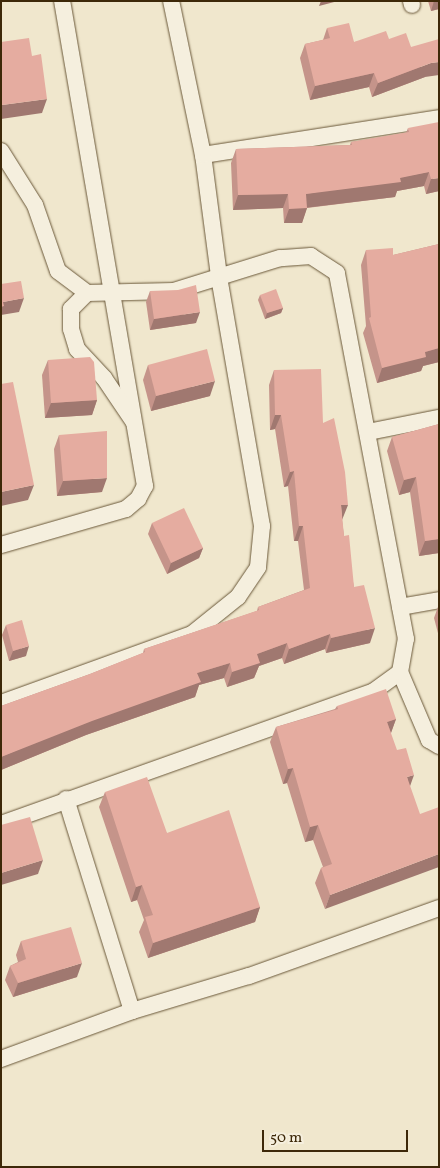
<!DOCTYPE html>
<style>
body{margin:0}
#map{position:relative;width:440px;height:1168px;overflow:hidden;background:#f0e7cd;font-family:Vollkorn,serif}
div>[style]{position:absolute}
[style*='--x']{left:calc(var(--x)*1px);top:calc(var(--y)*1px);width:calc(var(--w)*1px);rotate:calc(var(--a)*1deg)}
.roads{filter:drop-shadow(0 0 1px #6a5839) drop-shadow(0 0 1px #6a5839)}
.minor>*{height:16px;margin:-8px;padding:0 8px;transform-origin:8px;border-radius:8px;background:#f5efde}
.wall>*{inset:0;background:#c5948a}
.shaded-wall>*{inset:0;background:#a07870}
.building>*{inset:0;background:#e5aca0}
span{translate:-50% -50%;white-space:nowrap;text-align:center;line-height:1.15;-webkit-text-stroke:4px #f5efde;paint-order:stroke}
.frame{position:absolute;inset:0;border:2px solid #3d2808;pointer-events:none}
.scale{position:absolute;left:262px;top:1130px;width:146px;height:22px;box-sizing:border-box;border:2px solid #3d2808;border-top:0;padding-left:6px;font-size:15px;line-height:18px;white-space:nowrap;color:#3d2808;-webkit-text-stroke:4px #f5efde;paint-order:stroke}
</style>
<div id="map">
<div class="roads">
<div class="minor">
<div style="--x:411;--y:1;--w:4;--a:76"></div>
<div style="--x:1;--y:151;--w:64;--a:57.8"></div>
<div style="--x:35;--y:205;--w:70;--a:70.8"></div>
<div style="--x:58;--y:271;--w:36;--a:37"></div>
<div style="--x:203;--y:155;--w:239;--a:-8.9"></div>
<div style="--x:368;--y:432;--w:72;--a:-11.2"></div>
<div style="--x:1;--y:545;--w:130;--a:-16.1"></div>
<div style="--x:126;--y:509;--w:16;--a:-40"></div>
<div style="--x:138;--y:499;--w:15;--a:-62"></div>
<div style="--x:145;--y:486;--w:492;--a:-99.7"></div>
<div style="--x:400;--y:607;--w:40;--a:-10"></div>
<div style="--x:400;--y:672;--w:74;--a:66.9"></div>
<div style="--x:429;--y:740;--w:12;--a:31"></div>
<div style="--x:1;--y:703;--w:203;--a:-19.9"></div>
<div style="--x:192;--y:634;--w:59;--a:-38.8"></div>
<div style="--x:238;--y:597;--w:36;--a:-56"></div>
<div style="--x:258;--y:567;--w:41;--a:-84.4"></div>
<div style="--x:262;--y:526;--w:254;--a:-99.8"></div>
<div style="--x:219;--y:276;--w:122;--a:-97.5"></div>
<div style="--x:203;--y:155;--w:157;--a:-101.7"></div>
<div style="--x:66;--y:799;--w:222;--a:72.7"></div>
<div style="--x:1;--y:824;--w:396;--a:-19.6"></div>
<div style="--x:374;--y:691;--w:32;--a:-36"></div>
<div style="--x:400;--y:672;--w:34;--a:-80"></div>
<div style="--x:406;--y:639;--w:372;--a:-100.7"></div>
<div style="--x:337;--y:273;--w:31;--a:-147"></div>
<div style="--x:311;--y:256;--w:31;--a:176"></div>
<div style="--x:280;--y:258;--w:111;--a:162.7"></div>
<div style="--x:174;--y:291;--w:87;--a:178.7"></div>
<div style="--x:87;--y:293;--w:23;--a:135"></div>
<div style="--x:71;--y:309;--w:20;--a:90"></div>
<div style="--x:71;--y:329;--w:21;--a:73"></div>
<div style="--x:77;--y:349;--w:40;--a:47"></div>
<div style="--x:104;--y:378;--w:52;--a:56"></div>
<div style="--x:1;--y:1059;--w:140;--a:-20.1"></div>
<div style="--x:132;--y:1011;--w:122;--a:-16.7"></div>
<div style="--x:249;--y:976;--w:202;--a:-19.7"></div>
</div>
</div>
<div class="wall">
<div style="clip-path:polygon(428px 1px,439px 1px,439px 9px,431px 11px)"></div>
<div style="clip-path:polygon(327px 28px,354px 42px,389px 39px,411px 47px,425px 77px,372px 97px,369px 87px,310px 100px,300px 58px,305px 44px,323px 40px)"></div>
<div style="clip-path:polygon(408px 128px,439px 191px,426px 194px,424px 186px,397px 191px,395px 197px,307px 208px,302px 223px,284px 223px,283px 208px,233px 210px,231px 163px,236px 149px,350px 145px,351px 142px,406px 133px)"></div>
<div style="clip-path:polygon(439px 244px,439px 362px,423px 366px,421px 371px,377px 383px,363px 333px,366px 326px,361px 265px,366px 250px,393px 255px)"></div>
<div style="clip-path:polygon(150px 291px,196px 323px,150px 330px,146px 302px)"></div>
<div style="clip-path:polygon(260px 295px,283px 308px,281px 313px,265px 319px,258px 300px)"></div>
<div style="clip-path:polygon(48px 360px,97px 400px,92px 415px,45px 418px,42px 375px)"></div>
<div style="clip-path:polygon(148px 365px,210px 396px,151px 411px,143px 380px)"></div>
<div style="clip-path:polygon(274px 370px,323px 423px,342px 520px,344px 536px,354px 587px,370px 643px,326px 653px,325px 649px,284px 664px,282px 658px,259px 666px,254px 678px,227px 687px,224px 678px,199px 685px,195px 697px,86px 735px,1px 770px,1px 706px,90px 674px,143px 653px,144px 649px,257px 611px,258px 607px,304px 590px,298px 541px,294px 541px,288px 486px,284px 487px,275px 429px,270px 430px,269px 385px)"></div>
<div style="clip-path:polygon(439px 424px,439px 553px,419px 556px,410px 492px,399px 495px,387px 451px,392px 437px)"></div>
<div style="clip-path:polygon(59px 435px,102px 492px,57px 496px,54px 449px)"></div>
<div style="clip-path:polygon(152px 523px,203px 548px,199px 558px,167px 574px,148px 534px)"></div>
<div style="clip-path:polygon(439px 604px,439px 637px,434px 618px)"></div>
<div style="clip-path:polygon(6px 625px,26px 656px,9px 661px,2px 635px)"></div>
<div style="clip-path:polygon(337px 706px,396px 719px,325px 909px,315px 883px,321px 868px,323px 867px,313px 840px,305px 842px,287px 783px,283px 784px,270px 742px,276px 727px,335px 709px)"></div>
<div style="clip-path:polygon(105px 792px,167px 833px,260px 907px,255px 922px,148px 958px,139px 932px,144px 920px,137px 900px,131px 902px,99px 807px)"></div>
<div style="clip-path:polygon(21px 941px,77px 977px,13px 997px,5px 980px,10px 966px,18px 962px,16px 955px)"></div>
</div>
<div class="shaded-wall">
<div style="clip-path:polygon(321px 1px,338px 1px,319px 6px)"></div>
<div style="clip-path:polygon(434px 1px,439px 1px,439px 9px,431px 11px)"></div>
<div style="clip-path:polygon(439px 62px,439px 75px,425px 77px,372px 97px,378px 83px,431px 63px)"></div>
<div style="clip-path:polygon(374px 73px,369px 87px,310px 100px,315px 86px)"></div>
<div style="clip-path:polygon(47px 99px,42px 113px,1px 119px,1px 108px,2px 105px)"></div>
<div style="clip-path:polygon(429px 172px,424px 186px,397px 191px,395px 197px,304px 208px,307px 208px,302px 223px,284px 223px,289px 209px,306px 194px)"></div>
<div style="clip-path:polygon(439px 178px,439px 191px,426px 194px,431px 179px)"></div>
<div style="clip-path:polygon(288px 194px,283px 208px,233px 210px,238px 195px)"></div>
<div style="clip-path:polygon(24px 298px,19px 312px,1px 315px,1px 306px,3px 302px)"></div>
<div style="clip-path:polygon(283px 308px,281px 313px,265px 319px,267px 313px)"></div>
<div style="clip-path:polygon(200px 312px,196px 323px,150px 330px,154px 319px)"></div>
<div style="clip-path:polygon(439px 348px,439px 362px,423px 366px,421px 371px,377px 383px,382px 368px,425px 352px)"></div>
<div style="clip-path:polygon(215px 381px,210px 396px,151px 411px,156px 396px)"></div>
<div style="clip-path:polygon(97px 400px,92px 415px,45px 418px,51px 403px)"></div>
<div style="clip-path:polygon(275px 415px,281px 415px,275px 429px,270px 430px)"></div>
<div style="clip-path:polygon(294px 471px,288px 486px,284px 487px,290px 472px)"></div>
<div style="clip-path:polygon(416px 477px,410px 492px,399px 495px,404px 480px)"></div>
<div style="clip-path:polygon(107px 478px,102px 492px,57px 496px,63px 481px)"></div>
<div style="clip-path:polygon(34px 485px,28px 500px,1px 506px,1px 492px)"></div>
<div style="clip-path:polygon(341px 505px,348px 505px,342px 520px)"></div>
<div style="clip-path:polygon(299px 526px,303px 526px,298px 541px,294px 541px)"></div>
<div style="clip-path:polygon(439px 539px,439px 553px,419px 556px,425px 541px)"></div>
<div style="clip-path:polygon(203px 548px,199px 558px,167px 574px,171px 563px)"></div>
<div style="clip-path:polygon(375px 628px,370px 643px,326px 653px,331px 638px)"></div>
<div style="clip-path:polygon(330px 634px,325px 649px,284px 664px,289px 649px)"></div>
<div style="clip-path:polygon(287px 643px,282px 658px,259px 666px,254px 678px,227px 687px,232px 672px,257px 654px)"></div>
<div style="clip-path:polygon(29px 646px,26px 656px,9px 661px,13px 651px)"></div>
<div style="clip-path:polygon(230px 663px,224px 678px,199px 685px,195px 697px,86px 735px,1px 770px,1px 757px,197px 673px)"></div>
<div style="clip-path:polygon(396px 719px,391px 733px,387px 722px)"></div>
<div style="clip-path:polygon(293px 768px,287px 783px,283px 784px,288px 769px)"></div>
<div style="clip-path:polygon(414px 775px,409px 789px,407px 777px)"></div>
<div style="clip-path:polygon(318px 825px,313px 840px,305px 842px,310px 827px)"></div>
<div style="clip-path:polygon(439px 854px,439px 867px,325px 909px,330px 895px)"></div>
<div style="clip-path:polygon(43px 860px,38px 874px,1px 885px,1px 873px)"></div>
<div style="clip-path:polygon(142px 885px,137px 900px,131px 902px,136px 887px)"></div>
<div style="clip-path:polygon(260px 907px,255px 922px,148px 958px,153px 943px)"></div>
<div style="clip-path:polygon(82px 963px,77px 977px,13px 997px,18px 983px)"></div>
</div>
<div class="building">
<div style="clip-path:polygon(349px 23px,354px 42px,386px 31px,389px 39px,406px 33px,411px 47px,439px 39px,439px 62px,431px 63px,378px 83px,374px 73px,315px 86px,305px 44px,330px 38px,327px 28px)"></div>
<div style="clip-path:polygon(29px 38px,32px 56px,41px 54px,47px 99px,2px 105px,1px 100px,1px 42px)"></div>
<div style="clip-path:polygon(439px 122px,439px 178px,431px 179px,429px 172px,400px 178px,401px 182px,306px 194px,307px 208px,289px 209px,288px 194px,238px 195px,236px 149px,352px 145px,351px 142px,409px 132px,408px 128px)"></div>
<div style="clip-path:polygon(439px 244px,439px 348px,425px 352px,426px 357px,382px 368px,369px 318px,371px 317px,366px 250px,393px 248px,393px 255px)"></div>
<div style="clip-path:polygon(21px 281px,24px 298px,3px 302px,4px 306px,1px 307px,1px 284px)"></div>
<div style="clip-path:polygon(196px 285px,200px 312px,154px 319px,150px 291px,178px 290px)"></div>
<div style="clip-path:polygon(276px 289px,283px 308px,267px 313px,260px 295px)"></div>
<div style="clip-path:polygon(207px 349px,215px 381px,156px 396px,148px 365px)"></div>
<div style="clip-path:polygon(90px 357px,94px 362px,97px 400px,51px 403px,48px 360px)"></div>
<div style="clip-path:polygon(321px 369px,323px 423px,334px 418px,345px 472px,348px 505px,341px 505px,344px 536px,349px 535px,354px 587px,364px 585px,375px 628px,331px 638px,330px 634px,289px 649px,287px 643px,257px 654px,260px 663px,232px 672px,230px 663px,197px 673px,201px 682px,92px 721px,1px 757px,1px 706px,90px 674px,145px 652px,144px 649px,259px 610px,258px 607px,310px 588px,303px 526px,299px 526px,294px 471px,290px 472px,281px 415px,275px 415px,274px 370px)"></div>
<div style="clip-path:polygon(13px 382px,34px 485px,1px 492px,1px 384px)"></div>
<div style="clip-path:polygon(439px 424px,439px 539px,425px 541px,416px 477px,404px 480px,392px 437px)"></div>
<div style="clip-path:polygon(107px 431px,107px 478px,63px 481px,59px 435px)"></div>
<div style="clip-path:polygon(184px 508px,203px 548px,171px 563px,152px 523px)"></div>
<div style="clip-path:polygon(22px 620px,29px 646px,13px 651px,6px 625px)"></div>
<div style="clip-path:polygon(386px 689px,396px 719px,387px 722px,397px 750px,406px 748px,414px 775px,407px 777px,420px 814px,439px 807px,439px 854px,330px 895px,321px 868px,332px 864px,318px 825px,310px 827px,293px 768px,288px 769px,276px 727px,338px 709px,337px 706px)"></div>
<div style="clip-path:polygon(147px 777px,167px 833px,229px 810px,260px 907px,153px 943px,145px 917px,153px 915px,142px 885px,136px 887px,105px 792px)"></div>
<div style="clip-path:polygon(30px 817px,43px 860px,1px 873px,1px 825px)"></div>
<div style="clip-path:polygon(71px 927px,82px 963px,18px 983px,10px 966px,26px 959px,21px 941px)"></div>
</div>
<div class="frame"></div>
<div class="scale">50 m</div>
</div>
